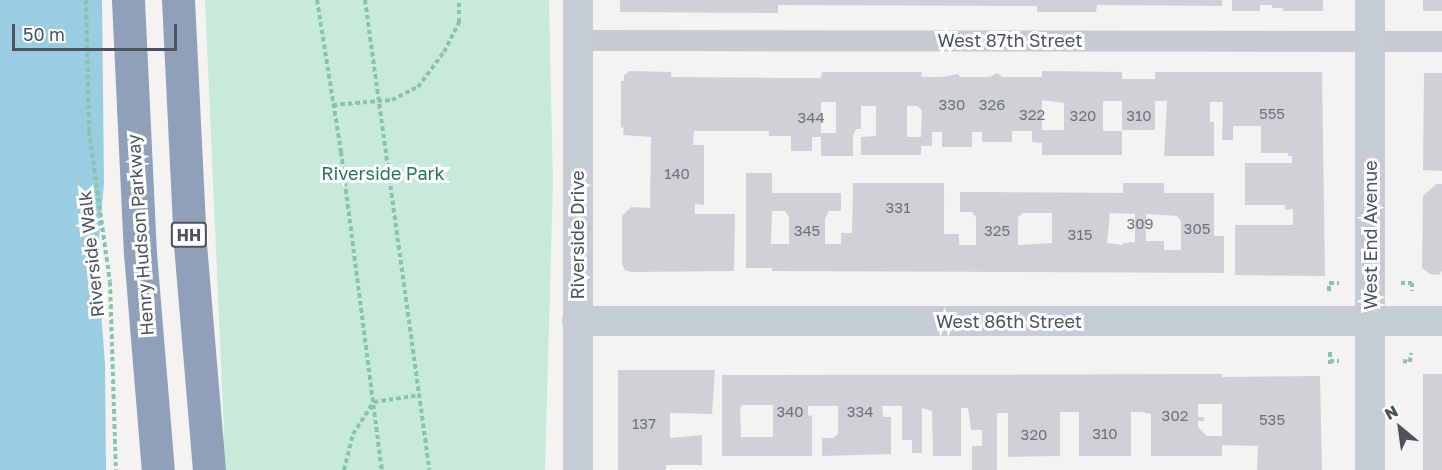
<!DOCTYPE html>
<style>
body{margin:0}
#map{position:relative;width:1442px;height:470px;overflow:hidden;background:#f4f3f2;font-family:"Golos Text",sans-serif}
div>[style]{position:absolute}
[style*='--x']{left:calc(var(--x)*1px);top:calc(var(--y)*1px);width:calc(var(--w)*1px);rotate:calc(var(--a)*1deg)}
.green>*{inset:0;background:#c8ebd9}
.water>*{inset:0;background:#9acce2}
.building>*{inset:0;background:#d0d1d6}
.path>*{height:4px;margin-top:-2px;transform-origin:0;background:repeating-linear-gradient(90deg,#84c5ab 0 4.5px,transparent 0 7.5px)}
.street>*{height:21px;margin:-10.5px;padding:0 10.5px;transform-origin:10.5px;border-radius:10.5px;background:#c5cbd1}
.secondary>*{height:30px;margin:-15px;padding:0 15px;transform-origin:15px;border-radius:15px;background:#c6ccd6}
.highway>*{height:33px;margin:-16.5px;padding:0 16.5px;transform-origin:16.5px;border-radius:16.5px;background:#91a0ba}
span{translate:-50% -50%;white-space:nowrap;text-align:center;line-height:1.15;-webkit-text-stroke:6px #fff;paint-order:stroke}
.number-label{font-size:15px;color:#6d727b}
.number-label span{-webkit-text-stroke-width:0}
.shield-label span{padding:2px 4px;background:#fff;border:2px solid;border-radius:4px;-webkit-text-stroke-width:0}
.shield-label{font-size:16px;color:#4c535d;font-weight:700}
.street-label{font-size:18px;color:#4c535d}
.park-label{font-size:18px;color:#247756}
.north{position:absolute;left:1370px;top:398px;width:60px;height:60px;-webkit-text-stroke:4px #fff;paint-order:stroke;rotate:331deg;font-size:16px;font-weight:700;line-height:24px;text-align:center;color:#4c535d}
.north::after{content:'';display:block;margin:auto;width:21px;height:27px;background:#4c535d;clip-path:polygon(50% 0,100% 100%,50% 72%,0 100%)}
.scale{position:absolute;left:12px;top:24px;width:165px;height:27px;box-sizing:border-box;border:3px solid #4c535d;border-top:0;padding-left:8px;font-size:18px;line-height:21px;white-space:nowrap;color:#4c535d;-webkit-text-stroke:4px #fff;paint-order:stroke}
</style>
<div id="map">
<div class="green">
<div style="clip-path:polygon(205px 0,549px 0,553px 184px,545px 470px,211px 470px,224px 433px)"></div>
</div>
<div class="water">
<div style="clip-path:polygon(0 0,102px 0,104px 183px,97px 261px,105px 363px,106px 470px,0 470px)"></div>
</div>
<div class="building">
<div style="clip-path:polygon(620px 0,1222px 0,1222px 6px,1097px 5px,1096px 12px,1037px 12px,1037px 6px,778px 5px,778px 13px,620px 12px)"></div>
<div style="clip-path:polygon(1232px 0,1323px 0,1323px 11px,1283px 11px,1283px 8px,1272px 8px,1272px 5px,1260px 5px,1260px 11px,1232px 11px)"></div>
<div style="clip-path:polygon(1423px 0,1442px 0,1442px 11px,1423px 11px)"></div>
<div style="clip-path:polygon(evenodd,630px 71px,671px 72px,671px 77px,781px 78px,821px 78px,822px 72px,922px 72px,921px 77px,942px 77px,958px 74px,960px 77px,990px 77px,997px 73px,1002px 77px,1042px 77px,1042px 71px,1122px 72px,1122px 79px,1155px 79px,1155px 72px,1322px 72px,1325px 276px,1235px 275px,1235px 225px,1293px 225px,1293px 209px,1285px 210px,1285px 205px,1245px 205px,1245px 163px,1292px 163px,1292px 156px,1288px 156px,1288px 153px,1261px 153px,1261px 126px,1233px 126px,1233px 140px,1222px 140px,1223px 102px,1210px 102px,1210px 122px,1214px 122px,1214px 156px,1164px 156px,1167px 101px,1155px 101px,1155px 130px,1122px 130px,1122px 101px,1103px 101px,1103px 131px,1122px 131px,1122px 155px,1042px 155px,1042px 143px,1032px 142px,1032px 131px,1012px 131px,1012px 142px,982px 142px,982px 132px,972px 132px,972px 147px,942px 147px,942px 132px,932px 132px,932px 146px,921px 146px,921px 155px,861px 155px,861px 137px,876px 136px,876px 106px,861px 106px,861px 129px,856px 129px,853px 136px,853px 156px,821px 156px,821px 137px,812px 137px,812px 151px,791px 151px,791px 136px,769px 136px,769px 131px,694px 131px,693px 145px,704px 145px,704px 205px,695px 204px,695px 214px,735px 214px,734px 271px,631px 272px,625px 270px,622px 264px,622px 216px,631px 207px,650px 208px,651px 137px,623px 135px,624px 127px,621px 128px,621px 81px,624px 81px,624px 75px,630px 71px,1042px 100px,1064px 103px,1064px 130px,1042px 130px,1042px 100px,630px 71px,821px 102px,836px 102px,836px 133px,821px 133px,821px 102px,630px 71px,907px 106px,917px 106px,922px 110px,921px 137px,907px 137px,907px 106px)"></div>
<div style="clip-path:polygon(1424px 73px,1442px 73px,1442px 171px,1423px 170px)"></div>
<div style="clip-path:polygon(evenodd,746px 173px,772px 173px,772px 193px,841px 193px,841px 211px,829px 211px,825px 219px,825px 244px,841px 244px,841px 233px,852px 233px,853px 183px,944px 183px,944px 234px,959px 234px,959px 245px,976px 245px,976px 217px,972px 212px,960px 212px,960px 192px,1123px 193px,1123px 183px,1164px 183px,1164px 193px,1214px 193px,1214px 236px,1224px 236px,1224px 273px,772px 271px,772px 268px,746px 268px,746px 173px,772px 211px,785px 211px,789px 217px,789px 244px,771px 244px,772px 211px,746px 173px,1023px 213px,1052px 213px,1052px 243px,1018px 245px,1018px 217px,1023px 213px,746px 173px,1110px 213px,1135px 214px,1135px 242px,1123px 243px,1123px 245px,1107px 243px,1110px 213px,746px 173px,1146px 214px,1177px 216px,1181px 221px,1181px 250px,1164px 250px,1164px 241px,1146px 241px,1146px 214px)"></div>
<div style="clip-path:polygon(1436px 184px,1442px 184px,1442px 271px,1439px 275px,1430px 274px,1422px 268px,1423px 196px)"></div>
<div style="clip-path:polygon(618px 370px,715px 370px,712px 414px,670px 413px,670px 438px,702px 435px,702px 465px,666px 465px,666px 470px,618px 470px)"></div>
<div style="clip-path:polygon(evenodd,1222px 374px,1222px 377px,1320px 376px,1322px 470px,1257px 470px,1258px 446px,1222px 445px,1222px 456px,1151px 456px,1151px 414px,1141px 412px,1131px 412px,1131px 456px,1079px 456px,1079px 412px,1060px 412px,1060px 456px,1008px 457px,1008px 413px,997px 413px,997px 470px,972px 470px,972px 446px,982px 446px,982px 430px,971px 430px,968px 408px,961px 408px,961px 456px,933px 456px,932px 411px,922px 408px,922px 453px,912px 453px,912px 440px,902px 440px,902px 406px,882px 406px,883px 417px,891px 417px,891px 454px,822px 456px,822px 438px,833px 438px,838px 434px,838px 406px,808px 406px,808px 416px,812px 415px,812px 456px,722px 456px,722px 375px,1222px 374px,1198px 404px,1222px 404px,1222px 436px,1207px 436px,1198px 427px,1198px 421px,1204px 421px,1204px 417px,1198px 417px,1198px 404px,1222px 374px,743px 405px,773px 405px,773px 437px,741px 437px,740px 408px,743px 405px)"></div>
<div style="clip-path:polygon(1423px 374px,1442px 374px,1442px 470px,1423px 470px)"></div>
</div>
<div class="path">
<div style="--x:86;--y:0;--w:131;--a:88.7"></div>
<div style="--x:89;--y:131;--w:152;--a:82.1"></div>
<div style="--x:110;--y:282;--w:188;--a:88.2"></div>
<div style="--x:317;--y:0;--w:154;--a:81"></div>
<div style="--x:341;--y:152;--w:321;--a:82.7"></div>
<div style="--x:365;--y:0;--w:474;--a:82.2"></div>
<div style="--x:333;--y:105;--w:59;--a:-4.8"></div>
<div style="--x:392;--y:100;--w:29;--a:-27"></div>
<div style="--x:418;--y:87;--w:44;--a:-53.4"></div>
<div style="--x:444;--y:52;--w:34;--a:-63"></div>
<div style="--x:459;--y:22;--w:22;--a:-90"></div>
<div style="--x:1401;--y:283;--w:11;--a:0"></div>
<div style="--x:1412;--y:283;--w:8;--a:90"></div>
<div style="--x:1329;--y:291;--w:8;--a:-90"></div>
<div style="--x:1329;--y:283;--w:10;--a:0"></div>
<div style="--x:1330;--y:352;--w:12;--a:90"></div>
<div style="--x:1330;--y:361;--w:9;--a:0"></div>
<div style="--x:1403;--y:361;--w:7;--a:8"></div>
<div style="--x:1410;--y:362;--w:9;--a:-84"></div>
<div style="--x:344;--y:470;--w:37;--a:-76"></div>
<div style="--x:353;--y:434;--w:38;--a:-57"></div>
<div style="--x:374;--y:402;--w:47;--a:-8.7"></div>
</div>
<div class="street">
<div style="--x:578;--y:40;--w:864;--a:0.07"></div>
</div>
<div class="secondary">
<div style="--x:1370;--y:0;--w:470;--a:90"></div>
<div style="--x:577;--y:321;--w:865;--a:0"></div>
<div style="--x:578;--y:470;--w:470;--a:-90"></div>
</div>
<div class="highway">
<div style="--x:128;--y:0;--w:253;--a:87.3"></div>
<div style="--x:140;--y:253;--w:218;--a:85.3"></div>
<div style="--x:178;--y:0;--w:244;--a:87.2"></div>
<div style="--x:190;--y:244;--w:227;--a:85.2"></div>
</div>
<div class="number-label">
<span style="left:952px;top:105px">330</span>
<span style="left:992px;top:105px">326</span>
<span style="left:1272px;top:114px">555</span>
<span style="left:1032px;top:115px">322</span>
<span style="left:1083px;top:116px">320</span>
<span style="left:1139px;top:116px">310</span>
<span style="left:811px;top:118px">344</span>
<span style="left:677px;top:174px">140</span>
<span style="left:898px;top:208px">331</span>
<span style="left:1140px;top:224px">309</span>
<span style="left:1197px;top:229px">305</span>
<span style="left:807px;top:231px">345</span>
<span style="left:997px;top:231px">325</span>
<span style="left:1080px;top:235px">315</span>
<span style="left:790px;top:412px">340</span>
<span style="left:860px;top:412px">334</span>
<span style="left:1175px;top:416px">302</span>
<span style="left:1272px;top:420px">535</span>
<span style="left:644px;top:424px">137</span>
<span style="left:1105px;top:434px">310</span>
<span style="left:1034px;top:435px">320</span>
</div>
<div class="shield-label">
<span style="left:189px;top:235px">HH</span>
</div>
<div class="street-label">
<span style="left:1010px;top:40px">West 87th Street</span>
<span style="left:140px;top:235px;rotate:-94deg">Henry Hudson Parkway</span>
<span style="left:577px;top:235px;rotate:-90deg">Riverside Drive</span>
<span style="left:1370px;top:235px;rotate:-90deg">West End Avenue</span>
<span style="left:91px;top:254px;rotate:-96deg">Riverside Walk</span>
<span style="left:1009px;top:321px">West 86th Street</span>
</div>
<div class="park-label">
<span style="left:383px;top:173px">Riverside Park</span>
</div>
<div class="north">N</div>
<div class="scale">50 m</div>
</div>
